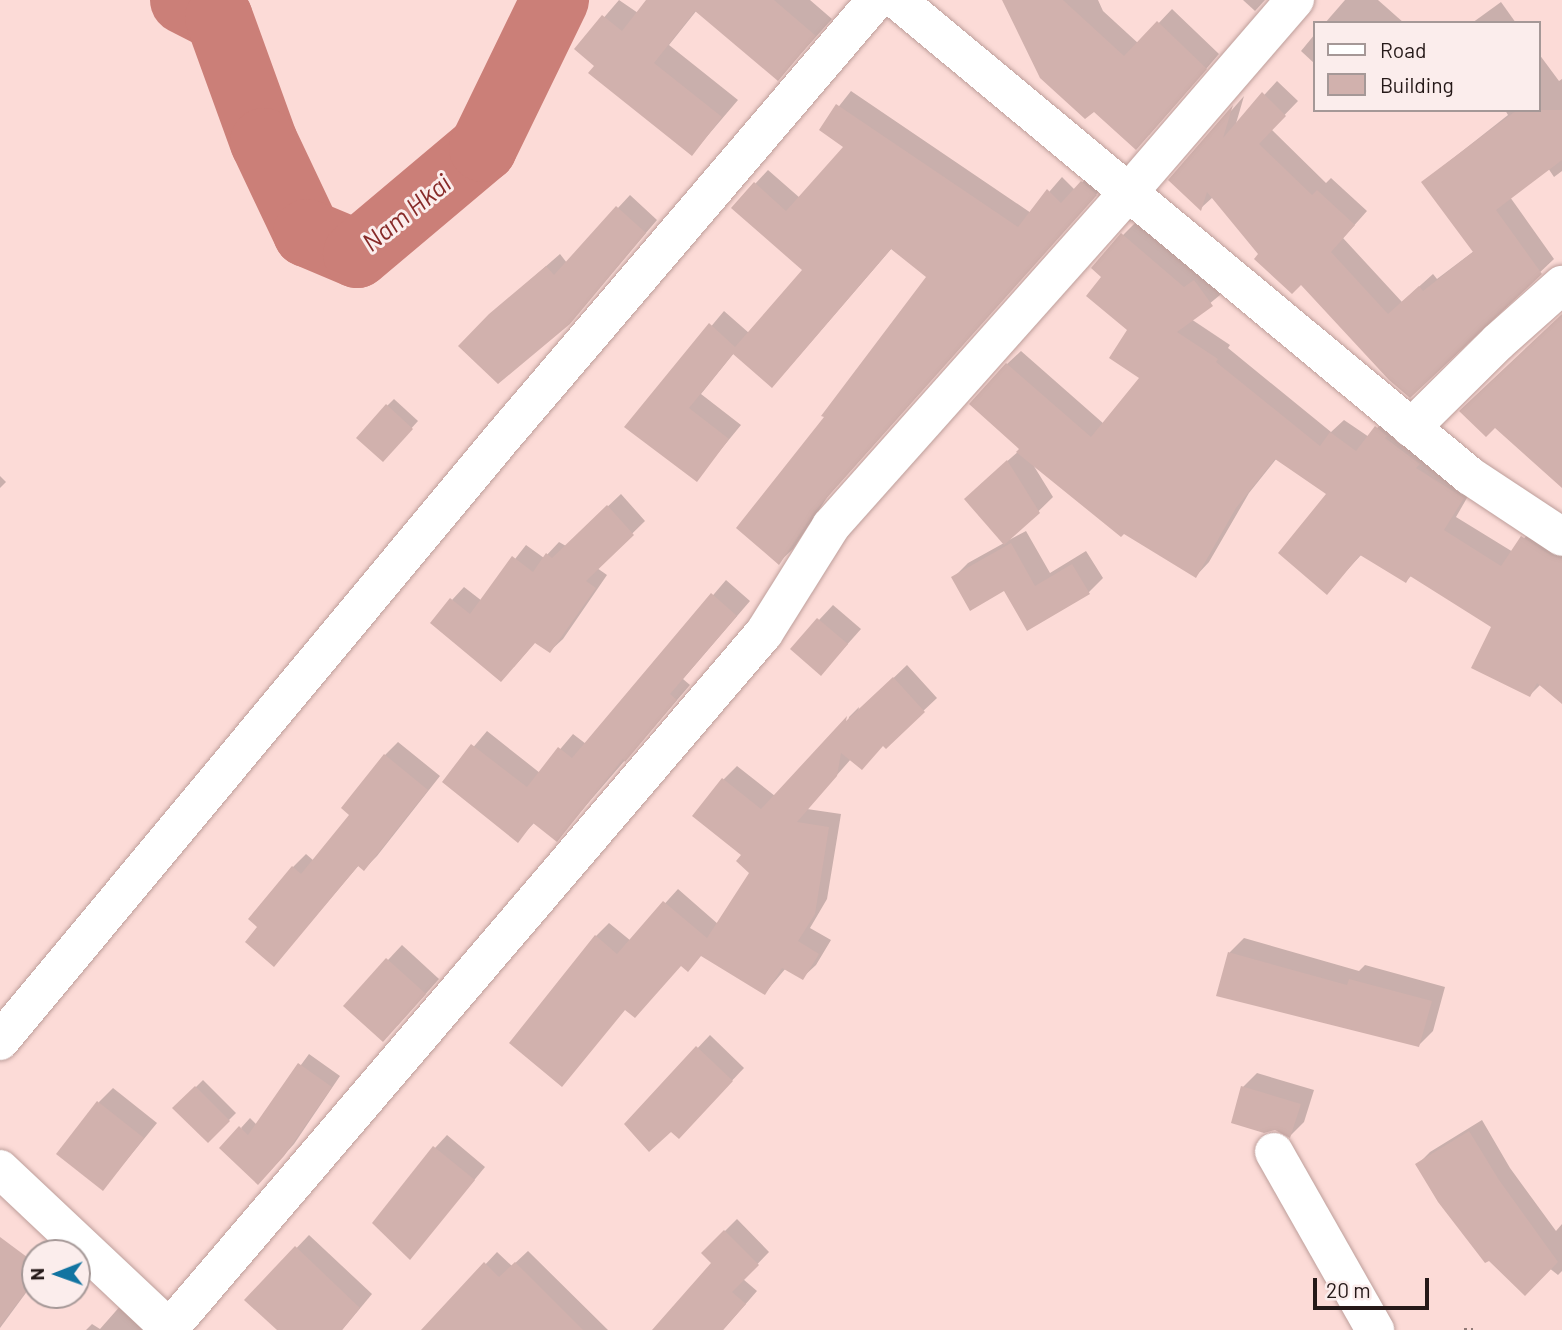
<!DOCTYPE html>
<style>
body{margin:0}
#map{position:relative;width:1562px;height:1330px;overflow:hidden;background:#fcdbd7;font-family:Barlow,sans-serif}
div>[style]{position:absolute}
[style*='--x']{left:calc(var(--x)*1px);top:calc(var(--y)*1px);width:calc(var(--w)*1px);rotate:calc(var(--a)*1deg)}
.shadow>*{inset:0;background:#0003}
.river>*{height:68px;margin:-34px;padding:0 34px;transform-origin:34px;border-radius:34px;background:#cb7f78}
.building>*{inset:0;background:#d1b1ad}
.path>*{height:4.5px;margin-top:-2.25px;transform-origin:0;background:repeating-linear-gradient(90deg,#927b78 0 3.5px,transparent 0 7px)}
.roads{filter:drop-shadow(0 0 2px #bd9e9a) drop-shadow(0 0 2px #bd9e9a)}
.minor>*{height:38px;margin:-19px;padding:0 19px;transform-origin:19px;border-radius:19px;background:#fff}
span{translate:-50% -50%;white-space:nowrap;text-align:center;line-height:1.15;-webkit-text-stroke:6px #fbedec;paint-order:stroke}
.water-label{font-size:26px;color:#872a28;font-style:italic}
.legend{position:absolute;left:1313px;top:21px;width:228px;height:91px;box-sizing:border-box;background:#fbedec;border:2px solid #a59897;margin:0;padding:9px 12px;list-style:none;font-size:21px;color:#251918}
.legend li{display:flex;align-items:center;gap:14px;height:35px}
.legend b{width:35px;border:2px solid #a59897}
.north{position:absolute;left:21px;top:1239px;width:70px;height:70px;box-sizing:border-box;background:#fbedec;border:2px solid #a59897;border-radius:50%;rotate:269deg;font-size:19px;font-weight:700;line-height:28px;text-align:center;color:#251918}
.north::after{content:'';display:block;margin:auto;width:24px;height:32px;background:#1274a1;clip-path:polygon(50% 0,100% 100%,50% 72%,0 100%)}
.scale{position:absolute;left:1313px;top:1278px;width:116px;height:32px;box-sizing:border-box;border:4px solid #251918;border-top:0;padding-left:9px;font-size:21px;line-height:24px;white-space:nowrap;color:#251918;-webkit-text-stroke:5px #fbedec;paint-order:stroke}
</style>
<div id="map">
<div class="shadow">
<div style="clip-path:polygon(619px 0,638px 13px,649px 0,810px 0,832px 19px,778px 79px,697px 10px,669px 45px,738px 100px,692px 154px,577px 49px)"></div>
<div style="clip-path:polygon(1004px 0,1098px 0,1103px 11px,1139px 44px,1172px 9px,1219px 54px,1149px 135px)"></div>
<div style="clip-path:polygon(1243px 0,1265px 0,1255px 11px)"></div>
<div style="clip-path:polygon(1345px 0,1378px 0,1404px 23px,1325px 23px)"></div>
<div style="clip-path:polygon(1501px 2px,1516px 23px,1472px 23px)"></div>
<div style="clip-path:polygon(1315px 34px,1315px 64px,1301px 51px)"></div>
<div style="clip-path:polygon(1539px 54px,1559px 81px,1562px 79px,1562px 171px,1554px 177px,1548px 168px,1510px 197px,1554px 259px,1410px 396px,1302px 282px,1260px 254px,1213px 197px,1201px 208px,1171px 180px,1244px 96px,1235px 127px,1277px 81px,1298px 101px,1271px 129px,1326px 183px,1331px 178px,1367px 211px,1343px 238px,1402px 302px,1433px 274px,1437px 279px,1474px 251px,1423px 182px,1508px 115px,1505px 110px,1539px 110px)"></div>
<div style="clip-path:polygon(851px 91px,1031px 213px,1062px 177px,1075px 190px,1095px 169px,1109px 180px,828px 496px,793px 549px,779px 562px,826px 417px,928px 277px,892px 248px,785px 372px,734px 353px,701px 394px,741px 425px,700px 475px,627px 427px,724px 311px,749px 333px,804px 269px,755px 184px,768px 170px,800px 198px,846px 146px,821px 129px)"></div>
<div style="clip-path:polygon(630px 195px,657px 220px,569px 323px,490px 315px,560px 254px,567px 263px)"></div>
<div style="clip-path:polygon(1136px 222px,1220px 284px,1220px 295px,1191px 319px,1230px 345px,1228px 348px,1331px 432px,1344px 420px,1369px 437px,1390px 414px,1475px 484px,1456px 517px,1513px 552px,1536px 524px,1562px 542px,1562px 702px,1541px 684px,1530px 695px,1493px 626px,1412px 575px,1406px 581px,1362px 554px,1327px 592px,1329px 494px,1277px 458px,1249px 493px,1209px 562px,1196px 576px,1032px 463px,1053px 497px,1009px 540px,1026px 531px,1050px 573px,1086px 551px,1103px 578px,1089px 592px,1005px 589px,953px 578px,968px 563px,1004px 543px,980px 485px,1021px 449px,972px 404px,1007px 364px,1021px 351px,1104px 424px,1141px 377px,1129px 330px,1104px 277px,1123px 235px)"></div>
<div style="clip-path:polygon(394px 399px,418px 421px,389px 453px,387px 406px)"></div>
<div style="clip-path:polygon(0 476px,6px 482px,0 488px)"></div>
<div style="clip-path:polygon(621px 494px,645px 521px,597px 568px,607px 575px,563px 639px,550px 651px,536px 641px,514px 667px,452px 600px,464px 587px,482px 601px,526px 545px,544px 558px,559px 542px,566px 546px)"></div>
<div style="clip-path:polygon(726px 580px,750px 601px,683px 679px,690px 685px,557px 839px,535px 822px,517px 841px,444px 782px,487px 731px,540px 773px,573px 734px,586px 744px)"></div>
<div style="clip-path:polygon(833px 605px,861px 629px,821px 674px,792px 649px)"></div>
<div style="clip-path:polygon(907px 665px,937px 698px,886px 746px,884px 744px,851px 759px,807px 809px,841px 814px,827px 899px,810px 928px,831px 940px,816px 965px,802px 978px,786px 968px,765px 993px,702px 954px,681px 964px,626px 1008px,562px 1084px,596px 936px,609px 923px,631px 941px,678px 889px,718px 924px,751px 873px,744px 854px,694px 815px,724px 779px,737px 766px,775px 796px,847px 730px,849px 717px,859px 707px,858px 712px)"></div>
<div style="clip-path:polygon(398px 742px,440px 776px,377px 856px,364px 869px,359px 865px,274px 965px,260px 927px,293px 867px,306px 854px,314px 861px,351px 814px,385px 755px)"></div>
<div style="clip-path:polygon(1244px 938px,1359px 971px,1365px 965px,1445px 987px,1433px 1031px,1419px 1045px,1218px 994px,1230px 952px)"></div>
<div style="clip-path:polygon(402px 945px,439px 979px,397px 1026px,345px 1006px)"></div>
<div style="clip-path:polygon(710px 1035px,744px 1068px,691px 1124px,671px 1130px,626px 1124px)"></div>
<div style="clip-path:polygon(309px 1054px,340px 1076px,294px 1144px,268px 1173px,241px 1128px,250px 1118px,257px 1125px)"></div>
<div style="clip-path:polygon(1257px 1073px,1314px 1090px,1304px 1122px,1290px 1136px,1275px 1128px,1243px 1087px)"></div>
<div style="clip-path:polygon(203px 1080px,236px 1113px,208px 1141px,175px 1108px)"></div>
<div style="clip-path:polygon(113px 1088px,157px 1123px,103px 1189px,99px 1102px)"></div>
<div style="clip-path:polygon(1482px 1120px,1510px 1168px,1556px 1231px,1562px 1224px,1562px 1271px,1558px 1275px,1418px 1164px,1430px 1152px)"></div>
<div style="clip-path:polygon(447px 1135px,485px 1167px,410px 1258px,435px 1148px)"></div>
<div style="clip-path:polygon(737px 1219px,769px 1252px,743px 1279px,757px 1291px,723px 1330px,677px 1330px,713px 1263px,703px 1253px)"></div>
<div style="clip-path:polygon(309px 1235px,372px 1294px,342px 1330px,279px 1330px,247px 1300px)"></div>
<div style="clip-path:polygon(528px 1251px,608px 1330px,424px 1330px,497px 1252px,512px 1266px)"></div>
<div style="clip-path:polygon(0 1267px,31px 1286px,0 1328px)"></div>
<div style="clip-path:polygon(122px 1304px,145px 1330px,86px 1330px,92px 1324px,100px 1329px)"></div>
</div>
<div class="river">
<div style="--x:184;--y:0;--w:39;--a:27"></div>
<div style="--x:219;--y:18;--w:132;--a:70.1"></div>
<div style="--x:264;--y:142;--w:101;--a:64.7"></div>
<div style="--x:307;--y:233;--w:54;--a:22.8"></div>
<div style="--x:357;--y:254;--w:165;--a:-40.1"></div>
<div style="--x:483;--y:148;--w:165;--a:-64.1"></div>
</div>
<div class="building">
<div style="clip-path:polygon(646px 0,774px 0,816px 36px,778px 81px,695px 11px,654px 63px,722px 117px,692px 156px,588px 73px,594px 66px,574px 49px,602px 15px,622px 31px)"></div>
<div style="clip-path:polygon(1002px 0,1063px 0,1124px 56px,1157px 21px,1207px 69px,1136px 150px,1094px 112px,1085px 119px,1040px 78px)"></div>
<div style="clip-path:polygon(1262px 92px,1286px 116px,1259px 144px,1312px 195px,1317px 190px,1355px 225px,1331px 252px,1388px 314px,1419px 286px,1423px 291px,1473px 252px,1421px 182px,1517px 110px,1562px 110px,1562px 160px,1496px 210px,1542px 274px,1410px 398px,1389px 380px,1301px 285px,1292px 294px,1254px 259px,1258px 254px,1207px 192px,1201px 211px,1168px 180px,1233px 105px,1223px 138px)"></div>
<div style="clip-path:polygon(836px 104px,1018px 227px,1047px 189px,1061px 203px,1081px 181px,1097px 195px,815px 511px,779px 565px,736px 528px,824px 417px,821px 416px,926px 277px,891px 249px,772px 388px,733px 354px,689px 408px,729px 439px,697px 482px,624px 427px,709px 323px,735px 347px,802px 270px,731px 208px,754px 182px,786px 211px,843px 147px,819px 130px)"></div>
<div style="clip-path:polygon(616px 206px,646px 233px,570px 324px,498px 384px,458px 346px,489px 314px,546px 266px,554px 275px)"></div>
<div style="clip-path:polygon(1121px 233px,1184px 287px,1194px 280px,1213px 306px,1177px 332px,1218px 359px,1216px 362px,1320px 446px,1330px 432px,1356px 451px,1375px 426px,1387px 436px,1385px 438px,1420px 464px,1416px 468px,1464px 498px,1444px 530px,1501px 566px,1521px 536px,1550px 555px,1562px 559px,1562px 704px,1537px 683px,1530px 697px,1471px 668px,1491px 627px,1410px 576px,1406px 583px,1360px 555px,1327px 595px,1278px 553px,1326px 494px,1275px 459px,1236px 508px,1196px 578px,1124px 534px,1121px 537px,1016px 452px,1019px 449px,969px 404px,1006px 363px,1091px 437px,1139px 378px,1109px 358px,1127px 330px,1086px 296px,1101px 277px,1091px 268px)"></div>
<div style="clip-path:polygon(1562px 314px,1562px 488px,1495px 428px,1486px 437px,1459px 411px)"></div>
<div style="clip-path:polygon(386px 404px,413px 429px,383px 462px,356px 438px)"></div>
<div style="clip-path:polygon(1007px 460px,1040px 513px,1004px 545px,964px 499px)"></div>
<div style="clip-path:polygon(607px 505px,634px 535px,586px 581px,596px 588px,550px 653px,535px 643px,501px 682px,430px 623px,450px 598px,470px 614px,512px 556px,533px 572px,546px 553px,552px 558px)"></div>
<div style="clip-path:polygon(1011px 543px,1035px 586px,1072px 564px,1090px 594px,1027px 631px,1004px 591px,970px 611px,951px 577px)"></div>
<div style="clip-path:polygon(711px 593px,737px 616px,670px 694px,677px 700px,625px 762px,623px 759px,557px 842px,533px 823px,518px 843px,442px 782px,471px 744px,527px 787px,558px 747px,572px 758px)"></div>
<div style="clip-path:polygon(817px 618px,848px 644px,821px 676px,790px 649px)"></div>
<div style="clip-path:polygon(893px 677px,925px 712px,886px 749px,883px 746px,862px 770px,841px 753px,837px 776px,797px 822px,829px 827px,815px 914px,798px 941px,819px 954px,803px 980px,782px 968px,765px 995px,701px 956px,688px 972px,681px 966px,635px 1018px,625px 1010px,562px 1087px,509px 1043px,595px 935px,617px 954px,663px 901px,707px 938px,749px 873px,736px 861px,741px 855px,692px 816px,722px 778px,761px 809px,847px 716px,846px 721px)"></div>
<div style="clip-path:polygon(384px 754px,428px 790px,364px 871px,358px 866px,274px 967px,245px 942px,257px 927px,248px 919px,292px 866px,301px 874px,349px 815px,341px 808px)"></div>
<div style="clip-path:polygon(1228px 952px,1347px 985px,1349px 979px,1432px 1001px,1419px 1047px,1216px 996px)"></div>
<div style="clip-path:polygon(386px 958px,426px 994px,383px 1042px,343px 1006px)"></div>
<div style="clip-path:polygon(696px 1046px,733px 1081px,679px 1139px,671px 1132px,649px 1152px,624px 1124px)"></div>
<div style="clip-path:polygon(298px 1063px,332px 1087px,284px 1156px,258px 1185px,219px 1148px,239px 1126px,248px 1135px)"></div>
<div style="clip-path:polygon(195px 1086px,230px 1121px,208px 1143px,172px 1108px)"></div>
<div style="clip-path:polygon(1241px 1086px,1301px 1104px,1290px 1138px,1275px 1130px,1264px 1133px,1231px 1123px)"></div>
<div style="clip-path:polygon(97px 1101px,144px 1138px,103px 1191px,56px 1154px)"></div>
<div style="clip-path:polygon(1469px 1131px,1499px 1180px,1558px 1262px,1525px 1296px,1489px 1261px,1485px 1263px,1438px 1202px,1415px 1164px)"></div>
<div style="clip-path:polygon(433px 1146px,475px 1180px,410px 1260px,372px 1223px)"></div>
<div style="clip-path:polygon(724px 1230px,759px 1265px,732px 1292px,746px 1304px,723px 1330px,652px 1330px,711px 1263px,701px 1253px)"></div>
<div style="clip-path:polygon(0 1237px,35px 1263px,35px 1280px,0 1326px)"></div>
<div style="clip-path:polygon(295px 1246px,360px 1308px,342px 1330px,277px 1330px,244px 1300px)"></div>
<div style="clip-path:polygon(484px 1262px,499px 1277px,515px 1262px,583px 1330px,421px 1330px)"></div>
</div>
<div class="path">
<div style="--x:1464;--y:1330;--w:9;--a:0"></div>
</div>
<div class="roads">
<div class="minor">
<div style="--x:897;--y:0;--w:745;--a:39.72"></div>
<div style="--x:1470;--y:476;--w:110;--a:33.5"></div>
<div style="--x:1411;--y:428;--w:122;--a:-44.7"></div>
<div style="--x:1498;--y:342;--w:86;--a:-41.7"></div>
<div style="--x:0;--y:1041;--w:783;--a:-50.23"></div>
<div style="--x:501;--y:439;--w:577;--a:-49.5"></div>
<div style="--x:1274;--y:1152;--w:205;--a:60.4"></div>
<div style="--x:0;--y:1169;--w:235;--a:43.3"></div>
<div style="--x:168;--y:1330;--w:917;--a:-49.47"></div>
<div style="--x:764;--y:633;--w:126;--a:-57.9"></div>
<div style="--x:831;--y:526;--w:448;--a:-48.3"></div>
<div style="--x:1129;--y:192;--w:254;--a:-49.2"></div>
</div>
</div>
<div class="water-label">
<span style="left:406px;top:212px;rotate:-39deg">Nam Hkai</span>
</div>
<ul class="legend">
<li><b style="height:9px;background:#fff"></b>Road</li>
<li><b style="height:19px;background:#d1b1ad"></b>Building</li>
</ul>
<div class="north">N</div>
<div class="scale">20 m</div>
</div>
